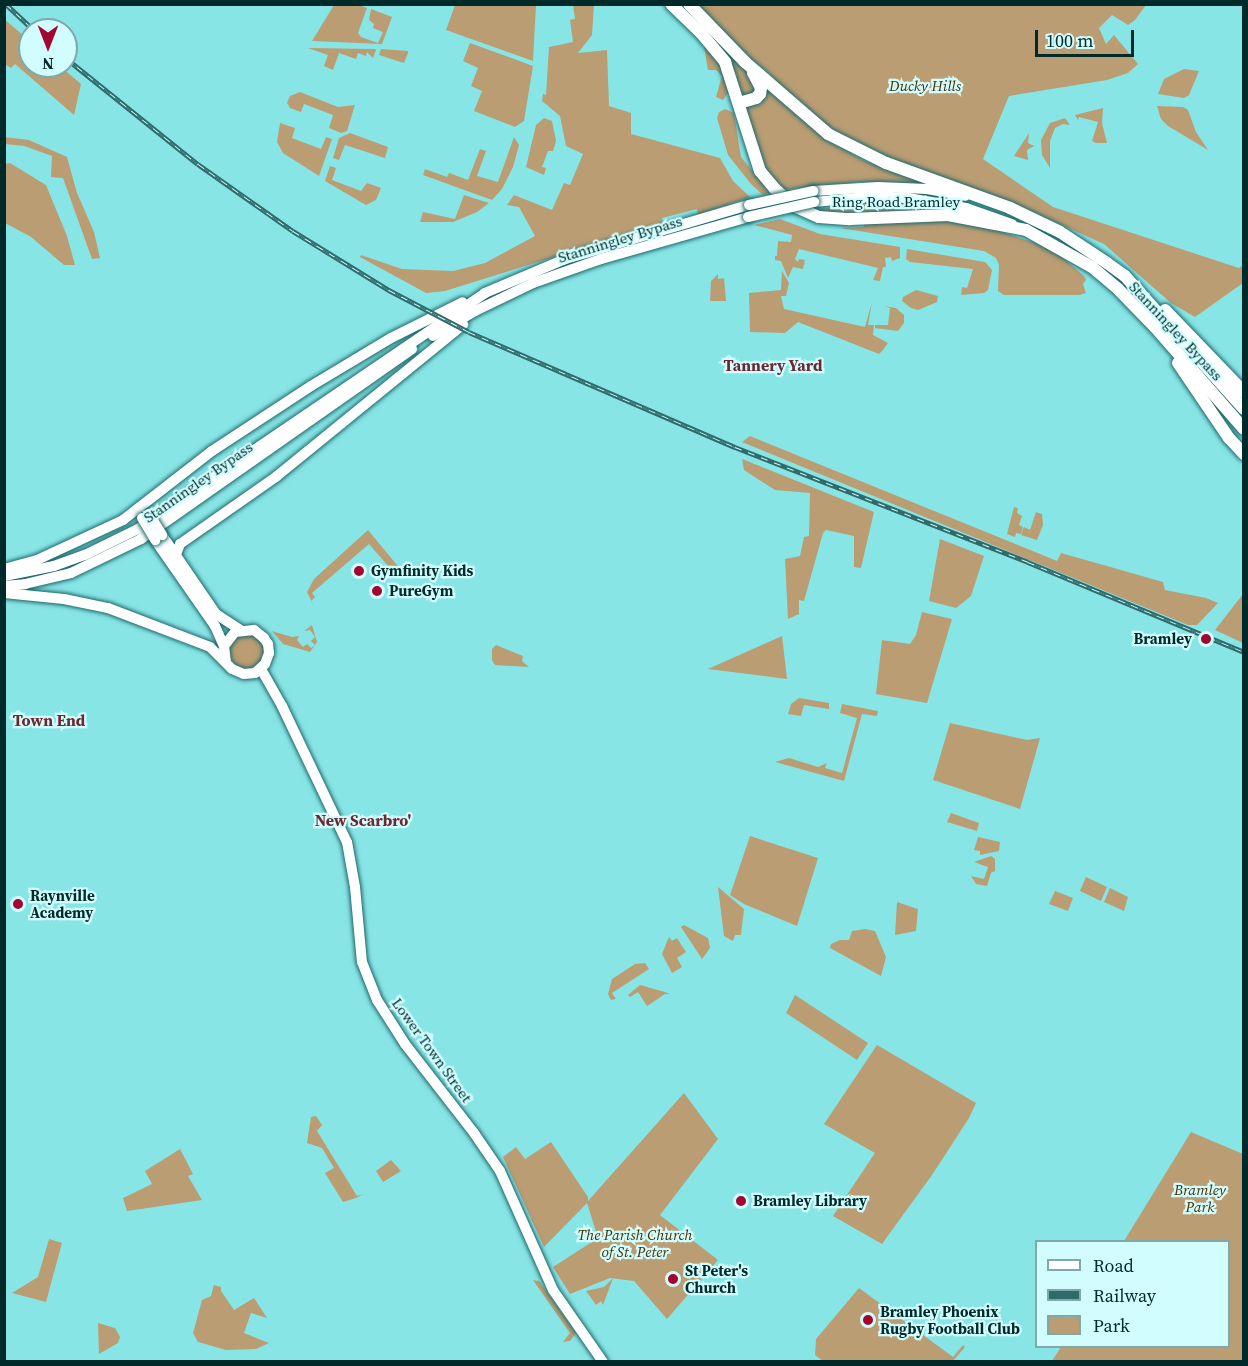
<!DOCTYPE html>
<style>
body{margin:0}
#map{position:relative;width:1248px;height:1366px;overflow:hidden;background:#88e5e6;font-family:"Source Serif 4",serif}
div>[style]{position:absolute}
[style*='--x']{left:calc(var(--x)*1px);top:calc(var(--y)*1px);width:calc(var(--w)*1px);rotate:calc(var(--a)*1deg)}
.green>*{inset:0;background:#ba9d73}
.round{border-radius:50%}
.roads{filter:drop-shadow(0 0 2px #1e696b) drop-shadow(0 0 2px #1e696b)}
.major>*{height:10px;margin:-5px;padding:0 5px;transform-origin:5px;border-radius:5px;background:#fff}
.highway>*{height:12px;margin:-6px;padding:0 6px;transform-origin:6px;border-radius:6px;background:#fff}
.rail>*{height:4.5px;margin-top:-2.25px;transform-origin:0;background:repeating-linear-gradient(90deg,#d2fdfe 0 7px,#306b6c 0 14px);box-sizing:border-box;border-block:2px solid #306b6c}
.bridges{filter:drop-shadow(0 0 2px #1e696b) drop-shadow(0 0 2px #1e696b)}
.major-bridge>*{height:10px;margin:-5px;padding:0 5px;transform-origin:5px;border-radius:5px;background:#fff}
.dots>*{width:16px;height:16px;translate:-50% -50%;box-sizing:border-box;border:3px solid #d2fdfe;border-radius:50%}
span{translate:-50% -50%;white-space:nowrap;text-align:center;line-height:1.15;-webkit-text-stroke:4.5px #d2fdfe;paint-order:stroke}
.park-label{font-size:15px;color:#4a3102;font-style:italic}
.street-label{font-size:15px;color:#00292a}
.poi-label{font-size:15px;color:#00292a;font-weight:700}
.left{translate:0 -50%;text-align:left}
.right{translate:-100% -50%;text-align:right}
.neighbourhood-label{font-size:16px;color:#6d272e;font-weight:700}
.frame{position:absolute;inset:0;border:6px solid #00292a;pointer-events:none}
.legend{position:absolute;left:1035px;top:1240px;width:195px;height:108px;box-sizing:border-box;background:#d2fdfe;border:2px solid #7ea8a9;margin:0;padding:8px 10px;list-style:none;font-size:18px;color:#00292a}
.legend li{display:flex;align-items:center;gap:12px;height:30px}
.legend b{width:30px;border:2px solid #7ea8a9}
.north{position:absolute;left:18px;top:18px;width:60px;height:60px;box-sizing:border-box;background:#d2fdfe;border:2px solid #7ea8a9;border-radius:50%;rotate:180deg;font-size:16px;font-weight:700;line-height:24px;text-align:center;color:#00292a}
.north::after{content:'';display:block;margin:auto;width:21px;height:27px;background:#a30430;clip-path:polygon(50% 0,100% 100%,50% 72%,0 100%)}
.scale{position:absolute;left:1035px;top:30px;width:99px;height:27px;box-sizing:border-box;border:3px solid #00292a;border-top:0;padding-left:8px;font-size:18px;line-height:21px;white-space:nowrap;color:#00292a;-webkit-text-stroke:4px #d2fdfe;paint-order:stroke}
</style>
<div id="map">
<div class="green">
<div style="clip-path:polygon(334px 5px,359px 5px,367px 8px,358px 33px,361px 37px,378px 43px,383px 32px,373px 28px,374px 24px,369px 20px,371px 9px,392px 17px,382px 44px,312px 41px)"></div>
<div style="clip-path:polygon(455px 5px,536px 5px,533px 61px,446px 30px)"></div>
<div style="clip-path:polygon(573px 5px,594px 5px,592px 35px,578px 53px,607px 50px,609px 106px,631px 113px,631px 134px,720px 158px,733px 181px,750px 197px,698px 215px,697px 209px,662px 218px,663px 223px,445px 291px,426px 293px,360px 257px,361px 255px,402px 269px,453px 271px,485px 263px,535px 236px,519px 207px,507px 205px,514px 195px,552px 210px,564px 183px,570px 185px,583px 154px,566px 146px,560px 116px,542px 101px,543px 94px,546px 95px,549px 47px,573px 42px,570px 20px,575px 19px)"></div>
<div style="clip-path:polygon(677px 5px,681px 5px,720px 41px,733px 58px,756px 80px,756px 91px,742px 99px,738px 88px)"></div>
<div style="clip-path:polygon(695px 5px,1146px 5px,1135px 20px,1128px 25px,1112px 15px,1099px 28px,1106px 44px,1114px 35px,1138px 64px,1128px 73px,1107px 80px,1009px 96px,983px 159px,1053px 207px,1239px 268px,1243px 265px,1243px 283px,1195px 317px,1171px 303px,1104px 244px,1011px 202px,930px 178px,859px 146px,827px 125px,789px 96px,768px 72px,748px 57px)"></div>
<div style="clip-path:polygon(4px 19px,30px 41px,30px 66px,60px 66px,81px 84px,74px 115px,15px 64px,11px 68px,5px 64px)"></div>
<div style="clip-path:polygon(703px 41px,721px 67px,728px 93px,723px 100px,716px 97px,722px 76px,716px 70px,708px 70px)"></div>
<div style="clip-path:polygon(470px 43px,533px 66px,524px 121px,515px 127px,474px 111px,482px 91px,471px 86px,478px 68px,463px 61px)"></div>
<div style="clip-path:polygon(308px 48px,375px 49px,376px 50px,373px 58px,367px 52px,366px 56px,358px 53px,356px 59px,339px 53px,333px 70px,324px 66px,328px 55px)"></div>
<div style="clip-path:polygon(381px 49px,408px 51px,408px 53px,404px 63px,379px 55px)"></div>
<div style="clip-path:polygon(1184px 69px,1199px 71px,1189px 95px,1184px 98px,1158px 94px,1164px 79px)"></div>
<div style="clip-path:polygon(764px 83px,820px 135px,863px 160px,918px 180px,917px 184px,858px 182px,780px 190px,765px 172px,743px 105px)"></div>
<div style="clip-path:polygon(300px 92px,338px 107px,355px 105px,347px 131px,341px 133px,329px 128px,333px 115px,304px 104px,301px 112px,290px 108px,287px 103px,290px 96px)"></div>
<div style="clip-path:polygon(1157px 106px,1183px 107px,1188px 110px,1196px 132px,1208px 150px,1168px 126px,1161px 119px)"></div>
<div style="clip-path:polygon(1103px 108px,1102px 123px,1107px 143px,1096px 143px,1092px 141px,1098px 122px,1079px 117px,1078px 120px,1075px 115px)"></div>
<div style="clip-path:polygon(725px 109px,734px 113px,741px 157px,770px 193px,763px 195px,751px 184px,728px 155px,717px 118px,719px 112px)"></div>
<div style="clip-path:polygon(544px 118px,552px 121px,556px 141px,553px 151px,548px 151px,542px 167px,546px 168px,544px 175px,526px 167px,536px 125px)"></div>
<div style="clip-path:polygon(1065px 118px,1070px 125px,1063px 124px,1055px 128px,1050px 141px,1050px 168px,1042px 155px,1041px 140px,1050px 123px)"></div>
<div style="clip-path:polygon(280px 123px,295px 128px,292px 138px,321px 149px,326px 137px,332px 139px,319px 176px,283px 153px,277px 142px)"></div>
<div style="clip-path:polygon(350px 133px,388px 147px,385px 158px,345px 145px,339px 160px,333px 158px,339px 138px)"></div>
<div style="clip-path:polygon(1029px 133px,1028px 143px,1034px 146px,1027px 150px,1028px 160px,1014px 156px)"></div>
<div style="clip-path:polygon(4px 137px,29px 140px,67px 157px,77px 193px,94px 232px,100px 258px,92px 259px,63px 178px,51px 177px,52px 156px,24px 146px,5px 144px)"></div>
<div style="clip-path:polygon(514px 137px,519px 145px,513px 167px,502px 189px,492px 200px,423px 175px,425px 169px,447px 177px,449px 173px,468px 180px,480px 149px,486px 151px,477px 176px,498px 182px)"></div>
<div style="clip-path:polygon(10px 163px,46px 185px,67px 236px,75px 265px,64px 265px,31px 237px,5px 223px,5px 164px)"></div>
<div style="clip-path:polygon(330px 166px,336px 168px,332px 180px,361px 191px,367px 183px,381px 188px,376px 200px,366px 205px,325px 181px)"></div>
<div style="clip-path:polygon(464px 195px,489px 203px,477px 212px,453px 222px,420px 222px,423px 212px,455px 219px)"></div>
<div style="clip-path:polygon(892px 201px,956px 209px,850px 216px,813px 210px,848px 206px,849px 202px)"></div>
<div style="clip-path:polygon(780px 219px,820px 234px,900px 247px,900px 258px,892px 261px,891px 257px,885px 258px,886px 267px,883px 267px,880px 281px,873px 280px,878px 268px,799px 249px,795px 259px,798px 262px,799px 259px,805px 260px,803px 269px,793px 267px,788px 278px,781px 261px,775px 260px,775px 256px,777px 256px,778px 241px,791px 242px,792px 235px,754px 225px)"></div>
<div style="clip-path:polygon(934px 220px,987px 227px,1035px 243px,1057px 253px,1084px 276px,1086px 280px,1083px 284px,1086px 293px,1079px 295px,1004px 295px,998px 291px,999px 265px,996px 258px,984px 251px,840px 228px,864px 227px,864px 223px)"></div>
<div style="clip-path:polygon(907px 249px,985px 262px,992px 270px,988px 290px,984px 293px,961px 295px,962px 287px,967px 288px,973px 269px,910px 262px,906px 259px)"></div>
<div style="clip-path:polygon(782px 271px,789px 283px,786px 296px,781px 296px,784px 309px,865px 327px,872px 302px,868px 325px,874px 325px,873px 335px,888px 343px,883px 350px,879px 354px,798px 322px,785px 333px,750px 332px,749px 293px,781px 290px)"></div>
<div style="clip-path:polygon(718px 274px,718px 279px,724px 278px,726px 301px,710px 301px,711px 281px)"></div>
<div style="clip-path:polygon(916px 290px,938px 296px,937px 302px,918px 310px,911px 308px,902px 301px,903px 297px)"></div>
<div style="clip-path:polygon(884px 306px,896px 308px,904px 315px,904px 323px,898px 331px,875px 328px,875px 325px,888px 325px,890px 308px)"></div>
<div style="clip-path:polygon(750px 436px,1057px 561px,1061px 553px,1163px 582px,1165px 590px,1206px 598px,1218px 603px,1197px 625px,1188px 625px,742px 442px)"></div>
<div style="clip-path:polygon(742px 459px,874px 512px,861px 568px,854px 567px,854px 536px,826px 530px,823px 533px,804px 601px,799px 600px,799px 614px,788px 619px,785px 559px,800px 556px,804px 537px,809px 536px,810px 493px,775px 490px,744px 470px)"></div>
<div style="clip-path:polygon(1014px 507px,1018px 508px,1017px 513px,1022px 516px,1019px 525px,1023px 527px,1021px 534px,1016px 533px,1015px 537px,1007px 534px)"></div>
<div style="clip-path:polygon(1036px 512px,1042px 514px,1043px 525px,1037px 540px,1021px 535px,1024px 527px,1030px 530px)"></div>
<div style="clip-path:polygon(368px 530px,401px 570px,395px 574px,369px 544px,312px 593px,315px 597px,311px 601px,314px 606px,307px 592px,314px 579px)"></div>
<div style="clip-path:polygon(940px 539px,984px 556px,971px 596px,956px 608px,929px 601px)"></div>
<div style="clip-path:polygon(1243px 594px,1243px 643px,1215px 630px)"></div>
<div style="clip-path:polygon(922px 612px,952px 619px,927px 703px,876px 694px,882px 640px,910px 644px,916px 635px)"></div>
<div style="clip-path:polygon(312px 625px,317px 642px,310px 652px,283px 644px,272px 631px,292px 637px,299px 636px,297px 640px,303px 647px,307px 644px,311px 648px,315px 645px,311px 641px,315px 637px,310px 630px,304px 631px)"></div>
<div class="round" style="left:230px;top:635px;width:34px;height:34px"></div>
<div style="clip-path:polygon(782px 636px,787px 679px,708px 669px)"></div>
<div style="clip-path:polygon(496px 645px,523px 656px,522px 661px,529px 667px,495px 665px,492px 660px,492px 649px)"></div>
<div style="clip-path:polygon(799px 698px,829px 703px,829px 709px,804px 705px,801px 716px,788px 714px,791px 704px)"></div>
<div style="clip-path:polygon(842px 704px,878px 711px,877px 716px,862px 714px,844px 781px,775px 762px,789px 758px,818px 767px,827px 763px,825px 768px,842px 773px,857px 718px,840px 713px)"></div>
<div style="clip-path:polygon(950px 723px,1027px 740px,1040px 738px,1020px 809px,933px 780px)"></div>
<div style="clip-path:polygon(951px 813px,979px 823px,977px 831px,947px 822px)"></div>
<div style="clip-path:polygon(750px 836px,818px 858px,797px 926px,744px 904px,730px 895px)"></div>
<div style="clip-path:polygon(978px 837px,1000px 842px,999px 851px,980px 855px,980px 851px,974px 850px)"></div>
<div style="clip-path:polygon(991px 856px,995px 859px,995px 871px,991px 873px,987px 886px,976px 884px,971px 876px,984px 879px,988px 867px,974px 862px)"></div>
<div style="clip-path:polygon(1086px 877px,1107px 887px,1101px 901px,1080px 891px)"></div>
<div style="clip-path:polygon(718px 887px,744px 909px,741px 935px,735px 935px,733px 941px,724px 936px)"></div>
<div style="clip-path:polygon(1110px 888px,1128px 897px,1124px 911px,1104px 902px)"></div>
<div style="clip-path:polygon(1055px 891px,1073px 898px,1068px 911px,1049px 904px)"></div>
<div style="clip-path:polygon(897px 902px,918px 909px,916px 931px,895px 935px)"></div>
<div style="clip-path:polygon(684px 925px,708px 938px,710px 948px,702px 959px,681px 927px)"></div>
<div style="clip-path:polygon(865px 929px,875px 931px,886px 957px,881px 976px,830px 948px,831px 944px,840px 940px,849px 940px,852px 931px)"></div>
<div style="clip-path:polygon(669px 937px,672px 941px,677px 938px,686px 952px,677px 958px,682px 967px,672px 973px,662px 954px)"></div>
<div style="clip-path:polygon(645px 963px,649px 969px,612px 993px,616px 999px,611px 1000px,608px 994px,612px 979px,635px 964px)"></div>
<div style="clip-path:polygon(640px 985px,665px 992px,670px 994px,665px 994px,647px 1006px,638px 992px,630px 997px,628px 995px)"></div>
<div style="clip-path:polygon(795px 995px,868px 1043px,857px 1060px,786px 1013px)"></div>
<div style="clip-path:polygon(877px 1045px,976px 1103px,969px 1118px,932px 1175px,882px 1244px,833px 1216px,875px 1153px,824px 1124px)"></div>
<div style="clip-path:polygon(684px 1093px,718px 1139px,660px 1215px,718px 1260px,667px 1319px,634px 1281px,610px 1278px,570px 1294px,553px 1267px,598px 1238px,587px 1203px,544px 1247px,503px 1157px,516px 1147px,525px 1159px,551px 1142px,588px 1197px,588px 1201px)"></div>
<div style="clip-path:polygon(316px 1116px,322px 1125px,317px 1131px,357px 1196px,364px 1194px,356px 1198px,343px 1202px,325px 1173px,334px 1168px,322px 1148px,307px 1143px,311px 1117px)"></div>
<div style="clip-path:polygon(1191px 1132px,1243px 1154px,1243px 1361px,1052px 1361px,1061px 1347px,1228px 1346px,1228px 1242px,1124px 1241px)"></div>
<div style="clip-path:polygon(180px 1149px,193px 1174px,188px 1176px,202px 1200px,127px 1211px,123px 1198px,152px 1184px,145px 1171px)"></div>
<div style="clip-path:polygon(391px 1160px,401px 1171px,383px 1182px,376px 1171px)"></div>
<div style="clip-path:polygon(49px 1239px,62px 1243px,46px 1302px,12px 1293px,38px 1277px)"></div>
<div style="clip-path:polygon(613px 1278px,612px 1281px,603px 1305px,601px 1301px,596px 1305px,586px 1291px,604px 1287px)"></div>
<div style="clip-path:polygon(533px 1280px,539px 1281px,576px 1333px,570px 1341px,563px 1342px,570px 1333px)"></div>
<div style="clip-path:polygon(214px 1285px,221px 1287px,221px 1291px,234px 1310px,254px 1298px,267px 1318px,251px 1313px,244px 1333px,269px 1343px,256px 1349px,226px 1350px,198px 1342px,193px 1333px,202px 1300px,211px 1296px)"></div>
<div style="clip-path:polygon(859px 1288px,953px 1357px,963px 1345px,965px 1347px,953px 1361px,823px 1361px,815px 1355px,816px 1339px)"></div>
<div style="clip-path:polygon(98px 1323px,115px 1328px,120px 1337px,118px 1343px,99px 1354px)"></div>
</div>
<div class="roads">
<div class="major">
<div style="--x:813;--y:191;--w:65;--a:-3.5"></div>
<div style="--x:878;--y:187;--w:49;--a:2.3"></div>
<div style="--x:927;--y:189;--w:39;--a:10"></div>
<div style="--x:814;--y:202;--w:63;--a:-5.4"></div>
<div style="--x:877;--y:196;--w:31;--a:4"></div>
<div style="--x:908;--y:198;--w:59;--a:9.8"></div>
<div style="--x:966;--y:208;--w:49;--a:19.2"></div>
<div style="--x:433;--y:336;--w:49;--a:-30.8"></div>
<div style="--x:475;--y:311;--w:64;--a:-25.8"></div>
<div style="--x:533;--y:283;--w:72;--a:-19.4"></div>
<div style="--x:601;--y:259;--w:153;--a:-15.9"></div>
<div style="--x:162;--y:535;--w:96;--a:55.6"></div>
<div style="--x:216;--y:614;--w:30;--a:33"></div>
<div style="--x:155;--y:540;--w:105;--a:55.1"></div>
<div style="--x:215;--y:626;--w:22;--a:66"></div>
<div style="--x:175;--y:557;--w:14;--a:-69"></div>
<div style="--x:180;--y:544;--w:118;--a:-35"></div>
<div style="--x:277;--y:476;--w:240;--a:-39.1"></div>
<div style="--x:4;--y:569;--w:34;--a:-15"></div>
<div style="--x:37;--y:560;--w:95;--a:-24.9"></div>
<div style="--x:123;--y:520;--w:113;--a:-37.8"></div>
<div style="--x:212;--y:451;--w:118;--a:-33.3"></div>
<div style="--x:311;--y:386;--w:93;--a:-31"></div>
<div style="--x:391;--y:338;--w:80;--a:-26.6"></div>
<div style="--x:4;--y:576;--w:51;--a:-11.3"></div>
<div style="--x:54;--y:566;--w:33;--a:-20"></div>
<div style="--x:85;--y:555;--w:59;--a:-26.1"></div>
<div style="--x:138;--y:529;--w:420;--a:-34.2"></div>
<div style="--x:485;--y:293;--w:87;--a:-23"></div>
<div style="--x:565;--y:259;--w:192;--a:-16.4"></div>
<div style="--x:4;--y:586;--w:21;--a:-5"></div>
<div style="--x:25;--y:584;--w:47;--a:-13.4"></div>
<div style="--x:71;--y:573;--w:78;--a:-25.9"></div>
<div style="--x:141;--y:539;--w:331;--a:-35"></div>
<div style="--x:4;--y:593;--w:60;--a:5.7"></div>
<div style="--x:64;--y:599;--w:45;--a:11.6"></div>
<div style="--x:108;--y:608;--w:109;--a:20.9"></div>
<div style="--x:210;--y:647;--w:31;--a:45"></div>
<div style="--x:232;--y:669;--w:13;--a:23"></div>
<div style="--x:244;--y:674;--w:11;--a:-5"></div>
<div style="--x:255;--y:673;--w:13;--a:-42"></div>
<div style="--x:265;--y:664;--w:12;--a:-70"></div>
<div style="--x:269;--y:653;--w:9;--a:-96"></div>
<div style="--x:268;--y:644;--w:7;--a:-124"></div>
<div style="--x:264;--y:638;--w:13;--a:-141"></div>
<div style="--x:254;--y:630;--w:19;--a:174"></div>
<div style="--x:235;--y:632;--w:18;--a:128"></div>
<div style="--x:224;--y:646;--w:16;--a:83"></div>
<div style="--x:261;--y:669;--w:43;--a:60.4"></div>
<div style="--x:282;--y:706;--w:151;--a:64.5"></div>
<div style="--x:347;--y:842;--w:46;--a:79.9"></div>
<div style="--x:355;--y:887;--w:75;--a:84.7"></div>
<div style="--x:362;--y:962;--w:41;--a:68.5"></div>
<div style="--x:377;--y:1000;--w:52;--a:57.5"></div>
<div style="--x:405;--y:1044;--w:113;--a:52.2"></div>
<div style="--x:474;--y:1133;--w:46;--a:55.6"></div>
<div style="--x:500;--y:1171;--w:130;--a:66"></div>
<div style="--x:553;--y:1290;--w:88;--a:55.2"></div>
</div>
<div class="highway">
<div style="--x:671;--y:4;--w:42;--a:44"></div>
<div style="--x:701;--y:33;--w:38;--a:50"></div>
<div style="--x:725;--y:62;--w:114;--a:72.2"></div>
<div style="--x:760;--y:171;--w:23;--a:50"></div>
<div style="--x:775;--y:189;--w:25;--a:42"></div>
<div style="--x:794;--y:206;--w:27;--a:24"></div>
<div style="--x:819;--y:217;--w:31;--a:4"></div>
<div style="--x:850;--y:219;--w:98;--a:-2.3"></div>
<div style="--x:948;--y:215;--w:79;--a:10.9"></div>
<div style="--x:1026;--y:230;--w:76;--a:29.3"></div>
<div style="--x:1092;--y:267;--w:34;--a:40"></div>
<div style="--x:1118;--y:289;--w:53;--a:45.8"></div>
<div style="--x:1155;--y:327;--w:135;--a:48.9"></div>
<div style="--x:689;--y:4;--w:81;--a:46"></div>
<div style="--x:745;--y:62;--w:110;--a:40.9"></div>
<div style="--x:828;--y:134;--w:65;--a:26.6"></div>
<div style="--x:886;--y:163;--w:132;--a:19.9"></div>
<div style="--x:1010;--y:208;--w:55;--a:25.6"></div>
<div style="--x:1060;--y:232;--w:56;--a:33.4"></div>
<div style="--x:1107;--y:263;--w:22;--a:36"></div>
<div style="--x:1125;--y:276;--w:178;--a:48.2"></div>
<div style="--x:739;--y:103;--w:18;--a:-16"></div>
<div style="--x:756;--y:98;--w:6;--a:-45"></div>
<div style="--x:760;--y:94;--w:6;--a:-81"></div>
<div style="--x:761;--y:88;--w:17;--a:-118"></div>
<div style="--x:1165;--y:310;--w:114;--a:46.1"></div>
<div style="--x:1178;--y:363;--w:91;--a:55.8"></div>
<div style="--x:1229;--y:438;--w:22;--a:47"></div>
</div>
</div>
<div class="rail">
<div style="--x:6;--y:4;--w:38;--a:43"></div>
<div style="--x:66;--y:58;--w:169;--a:38.8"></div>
<div style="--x:198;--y:164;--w:116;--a:35.2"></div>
<div style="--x:293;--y:231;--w:113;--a:31.6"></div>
<div style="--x:389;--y:290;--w:90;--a:27.7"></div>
<div style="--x:469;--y:332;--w:290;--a:23.4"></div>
<div style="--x:735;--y:447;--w:315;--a:21.4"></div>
<div style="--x:1028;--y:562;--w:234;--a:22.6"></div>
</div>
<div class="bridges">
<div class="major-bridge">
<div style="--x:749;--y:205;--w:66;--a:-12.3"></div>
<div style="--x:748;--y:217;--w:68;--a:-12.8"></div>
<div style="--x:149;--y:514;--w:25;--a:58"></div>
<div style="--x:142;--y:518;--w:26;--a:59"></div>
</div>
</div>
<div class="dots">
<div style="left:359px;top:571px;background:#a30430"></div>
<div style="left:377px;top:591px;background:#a30430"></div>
<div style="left:1206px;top:639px;background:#a30430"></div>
<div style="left:18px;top:904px;background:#a30430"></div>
<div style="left:741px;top:1201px;background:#a30430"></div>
<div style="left:673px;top:1279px;background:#a30430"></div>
<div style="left:868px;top:1320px;background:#a30430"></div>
</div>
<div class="park-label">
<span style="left:925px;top:86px">Ducky Hills</span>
<span style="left:1200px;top:1198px">Bramley<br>Park</span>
<span style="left:635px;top:1243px">The Parish Church<br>of St. Peter</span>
</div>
<div class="street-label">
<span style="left:896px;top:202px">Ring Road Bramley</span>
<span style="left:620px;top:239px;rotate:-17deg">Stanningley Bypass</span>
<span style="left:1176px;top:331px;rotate:47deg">Stanningley Bypass</span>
<span style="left:198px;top:482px;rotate:-35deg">Stanningley Bypass</span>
<span style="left:432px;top:1050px;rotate:54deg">Lower Town Street</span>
</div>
<div class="poi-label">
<span class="left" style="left:371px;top:571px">Gymfinity Kids</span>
<span class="left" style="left:389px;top:591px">PureGym</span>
<span class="right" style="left:1192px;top:639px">Bramley</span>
<span class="left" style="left:30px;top:904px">Raynville<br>Academy</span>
<span class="left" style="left:753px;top:1201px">Bramley Library</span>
<span class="left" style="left:685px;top:1279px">St Peter's<br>Church</span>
<span class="left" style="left:880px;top:1320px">Bramley Phoenix<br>Rugby Football Club</span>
</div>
<div class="neighbourhood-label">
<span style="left:773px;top:365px">Tannery Yard</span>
<span style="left:49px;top:720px">Town End</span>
<span style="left:363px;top:820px">New Scarbro'</span>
</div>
<div class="frame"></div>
<ul class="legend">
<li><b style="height:8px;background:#fff"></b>Road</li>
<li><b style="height:8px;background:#306b6c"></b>Railway</li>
<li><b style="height:16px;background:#ba9d73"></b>Park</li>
</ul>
<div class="north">N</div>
<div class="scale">100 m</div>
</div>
